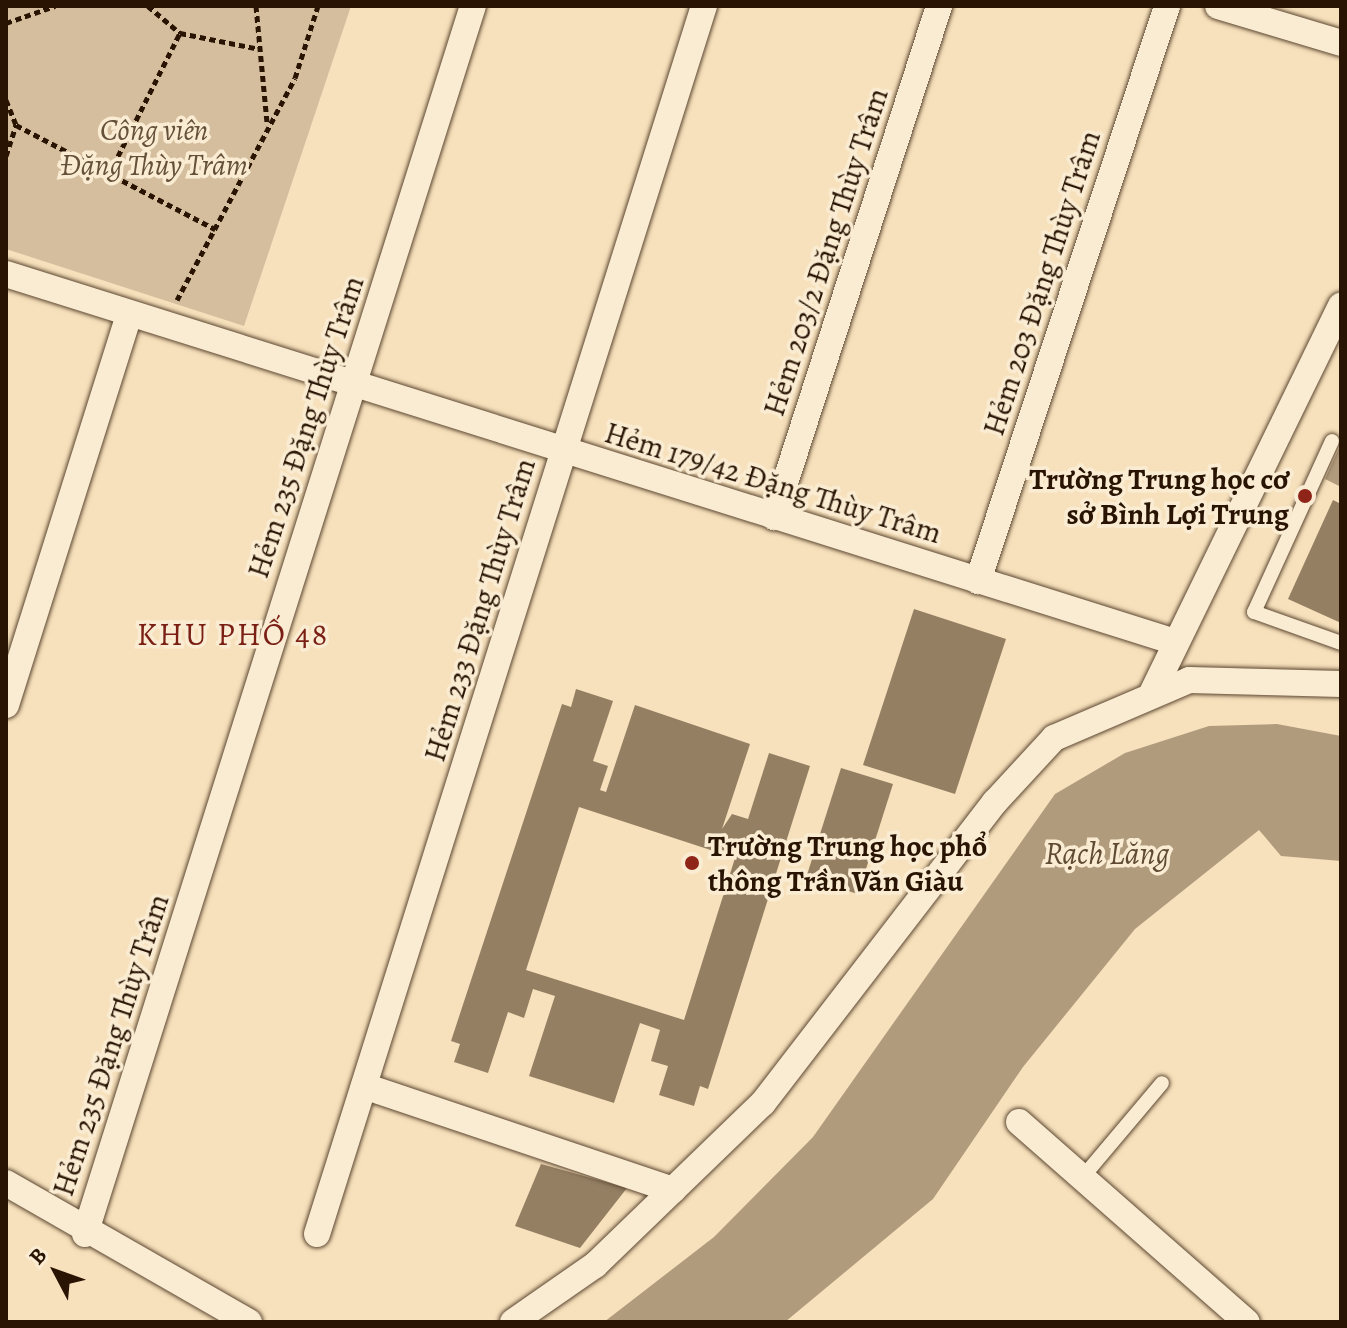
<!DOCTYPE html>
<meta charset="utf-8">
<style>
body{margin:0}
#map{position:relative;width:1347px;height:1328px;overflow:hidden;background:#f7e1bc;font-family:Alegreya,serif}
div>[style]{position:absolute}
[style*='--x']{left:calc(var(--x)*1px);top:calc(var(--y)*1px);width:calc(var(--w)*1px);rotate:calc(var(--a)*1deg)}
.green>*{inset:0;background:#d4be9d}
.water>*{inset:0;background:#b19b7d}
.building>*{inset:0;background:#947f63}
.path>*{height:5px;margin-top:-2.5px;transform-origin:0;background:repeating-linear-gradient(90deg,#291403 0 6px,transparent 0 10px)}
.roads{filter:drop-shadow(0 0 2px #5c4731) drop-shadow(0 0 2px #5c4731)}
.lane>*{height:14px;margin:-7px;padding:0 7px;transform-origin:7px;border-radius:7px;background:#faecd3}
.street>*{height:26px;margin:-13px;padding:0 13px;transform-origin:13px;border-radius:13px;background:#faecd3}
.dots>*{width:22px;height:22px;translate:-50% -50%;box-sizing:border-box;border:4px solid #faecd3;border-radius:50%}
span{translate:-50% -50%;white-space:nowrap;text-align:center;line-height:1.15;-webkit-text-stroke:7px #faecd3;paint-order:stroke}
.park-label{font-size:30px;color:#655039;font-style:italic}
.street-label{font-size:30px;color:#291403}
.poi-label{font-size:30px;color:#291403;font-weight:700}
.right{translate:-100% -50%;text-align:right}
.left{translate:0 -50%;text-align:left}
.neighbourhood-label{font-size:32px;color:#7a1f14;letter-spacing:2px}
.water-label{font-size:32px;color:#5f4a34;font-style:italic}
.frame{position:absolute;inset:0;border:8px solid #291403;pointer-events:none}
.north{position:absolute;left:16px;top:1232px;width:80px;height:80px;-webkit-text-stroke:6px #faecd3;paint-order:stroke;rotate:311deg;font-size:22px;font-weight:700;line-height:32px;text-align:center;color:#291403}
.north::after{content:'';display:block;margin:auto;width:28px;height:36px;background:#291403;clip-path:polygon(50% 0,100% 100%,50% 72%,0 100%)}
</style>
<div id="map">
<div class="green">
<div style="clip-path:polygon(6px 6px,351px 6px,244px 326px,6px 249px)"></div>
</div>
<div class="water">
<div style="clip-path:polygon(1341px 444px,1341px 487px,1325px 479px)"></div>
<div style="clip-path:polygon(1277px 724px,1341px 736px,1341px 861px,1281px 856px,1259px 830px,1135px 929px,1023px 1067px,933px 1199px,785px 1322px,604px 1322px,714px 1237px,813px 1137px,1055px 794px,1125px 753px,1209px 726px)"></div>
</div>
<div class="building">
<div style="clip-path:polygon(1333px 500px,1341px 504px,1341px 623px,1288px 599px)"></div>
<div style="clip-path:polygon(914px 609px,1006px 639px,955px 794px,863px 765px)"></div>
<div style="clip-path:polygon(evenodd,576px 689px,613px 701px,593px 761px,608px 766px,600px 790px,606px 792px,635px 705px,750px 744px,722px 829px,732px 814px,748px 819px,769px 753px,810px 766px,708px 1089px,700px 1086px,694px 1106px,659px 1095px,668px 1066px,651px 1061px,660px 1030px,640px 1023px,614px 1103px,529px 1076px,555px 996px,533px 989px,524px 1018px,508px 1012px,488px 1073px,454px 1062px,460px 1044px,451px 1041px,562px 704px,571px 707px,576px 689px,579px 807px,735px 858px,684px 1020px,526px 970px,579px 807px)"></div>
<div style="clip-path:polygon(841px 768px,893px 784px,858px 894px,806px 878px)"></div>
<div style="clip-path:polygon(541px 1164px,627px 1188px,580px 1248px,515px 1226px)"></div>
</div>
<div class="path">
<div style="--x:148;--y:6;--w:42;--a:40.2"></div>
<div style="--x:180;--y:33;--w:82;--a:11.3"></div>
<div style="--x:256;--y:6;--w:118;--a:84.6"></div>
<div style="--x:6;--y:23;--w:52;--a:-19.1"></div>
<div style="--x:6;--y:100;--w:27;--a:68"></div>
<div style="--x:16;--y:125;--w:225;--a:27.6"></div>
<div style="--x:6;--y:156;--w:33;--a:-72"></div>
<div style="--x:109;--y:174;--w:158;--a:-63.3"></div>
<div style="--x:177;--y:300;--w:251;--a:-62"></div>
<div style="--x:295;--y:78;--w:76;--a:-72.3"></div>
</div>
<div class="roads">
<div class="lane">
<div style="--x:1332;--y:441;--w:188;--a:114.5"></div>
<div style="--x:1254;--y:612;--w:92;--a:19.6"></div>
<div style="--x:1082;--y:1178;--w:124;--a:-49.9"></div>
</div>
<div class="street">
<div style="--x:1218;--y:6;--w:128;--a:16.7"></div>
<div style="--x:6;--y:274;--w:1226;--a:17.47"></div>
<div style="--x:774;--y:517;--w:537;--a:-72.1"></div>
<div style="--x:978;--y:581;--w:605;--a:-71.8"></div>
<div style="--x:1152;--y:693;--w:431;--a:-64"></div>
<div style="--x:6;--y:705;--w:410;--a:-72.5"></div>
<div style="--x:364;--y:1086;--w:326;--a:18.6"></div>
<div style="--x:1019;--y:1122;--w:303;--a:41.3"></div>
<div style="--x:6;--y:1183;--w:280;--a:29.8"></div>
<div style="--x:85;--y:1234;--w:1288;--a:-72.47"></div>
<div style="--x:317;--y:1234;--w:1288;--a:-72.51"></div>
<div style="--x:513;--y:1322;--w:100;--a:-34.8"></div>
<div style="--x:595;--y:1265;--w:233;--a:-44"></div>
<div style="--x:763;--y:1103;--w:380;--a:-52.4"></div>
<div style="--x:995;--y:802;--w:87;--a:-47.3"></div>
<div style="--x:1054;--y:738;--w:147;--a:-23.2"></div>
<div style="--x:1189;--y:680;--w:152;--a:1.5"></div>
</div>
</div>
<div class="dots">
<div style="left:1305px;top:496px;background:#8f2418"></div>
<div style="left:692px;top:863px;background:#8f2418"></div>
</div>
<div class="park-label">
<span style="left:154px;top:147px">Công viên<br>Đặng Thùy Trâm</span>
</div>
<div class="street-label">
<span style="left:826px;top:252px;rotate:-72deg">Hẻm 203/2 Đặng Thùy Trâm</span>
<span style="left:1042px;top:283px;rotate:-72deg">Hẻm 203 Đặng Thùy Trâm</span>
<span style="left:306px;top:427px;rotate:-72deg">Hẻm 235 Đặng Thùy Trâm</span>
<span style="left:773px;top:483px;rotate:17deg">Hẻm 179/42 Đặng Thùy Trâm</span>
<span style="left:480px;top:610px;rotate:-73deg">Hẻm 233 Đặng Thùy Trâm</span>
<span style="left:111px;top:1045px;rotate:-72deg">Hẻm 235 Đặng Thùy Trâm</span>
</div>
<div class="poi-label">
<span class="right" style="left:1289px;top:496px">Trường Trung học cơ<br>sở Bình Lợi Trung</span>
<span class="left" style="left:708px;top:863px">Trường Trung học phổ<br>thông Trần Văn Giàu</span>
</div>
<div class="neighbourhood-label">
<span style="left:233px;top:634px">KHU PHỐ 48</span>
</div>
<div class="water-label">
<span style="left:1107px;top:853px">Rạch Lăng</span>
</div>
<div class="frame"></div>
<div class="north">B</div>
</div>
